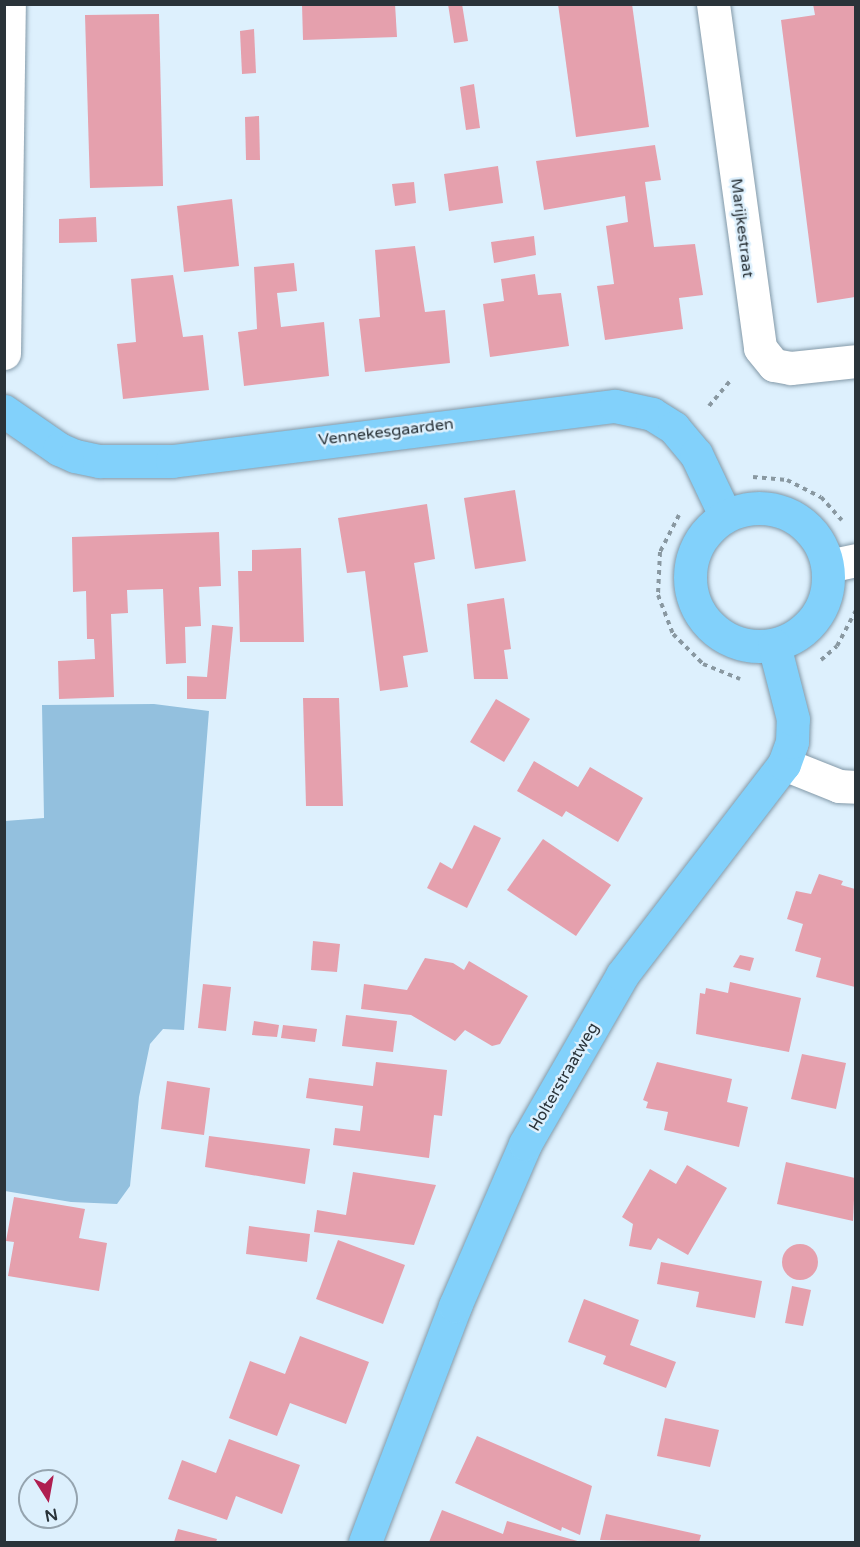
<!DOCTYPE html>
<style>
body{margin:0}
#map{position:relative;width:860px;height:1547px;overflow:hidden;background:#ddf0fd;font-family:"Varela Round",sans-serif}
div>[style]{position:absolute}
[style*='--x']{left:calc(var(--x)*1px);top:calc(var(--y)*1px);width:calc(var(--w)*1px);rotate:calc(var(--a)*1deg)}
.green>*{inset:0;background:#93c0de}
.building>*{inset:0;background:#e5a0ad}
.round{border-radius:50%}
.path>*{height:4px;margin-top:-2px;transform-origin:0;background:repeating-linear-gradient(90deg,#8998a1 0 4.5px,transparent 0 9px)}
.roads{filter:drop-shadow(0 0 2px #8399a8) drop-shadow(0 0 2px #8399a8)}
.minor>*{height:33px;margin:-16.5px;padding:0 16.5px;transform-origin:16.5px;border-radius:16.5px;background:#fff}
.major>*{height:33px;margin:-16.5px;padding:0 16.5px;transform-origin:16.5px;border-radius:16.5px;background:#82d1fb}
.major>.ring{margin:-16.5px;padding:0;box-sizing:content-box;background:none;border:33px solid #82d1fb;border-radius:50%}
span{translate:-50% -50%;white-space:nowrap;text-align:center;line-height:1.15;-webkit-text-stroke:5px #ddf0fd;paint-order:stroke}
.street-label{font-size:16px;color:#2a3339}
.frame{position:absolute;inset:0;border:6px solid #2a3339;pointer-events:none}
.north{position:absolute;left:18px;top:1469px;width:60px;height:60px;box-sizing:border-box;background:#ddf0fd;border:2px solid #95a4af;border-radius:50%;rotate:169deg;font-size:16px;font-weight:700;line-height:24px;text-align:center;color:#2a3339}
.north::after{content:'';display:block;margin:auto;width:21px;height:27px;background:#af1e50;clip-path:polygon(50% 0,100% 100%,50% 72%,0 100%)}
</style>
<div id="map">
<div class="green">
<div style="clip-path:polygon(154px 704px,209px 711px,184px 1030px,163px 1029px,150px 1044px,139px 1097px,130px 1186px,117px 1204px,71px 1202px,5px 1191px,5px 821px,44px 818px,42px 705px)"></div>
</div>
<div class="building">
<div style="clip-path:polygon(302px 4px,395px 4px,397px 37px,303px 40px)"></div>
<div style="clip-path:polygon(448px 4px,462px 4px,468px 41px,454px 43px)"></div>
<div style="clip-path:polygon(558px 4px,632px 4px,649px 127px,576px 137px)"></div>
<div style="clip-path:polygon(813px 4px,855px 4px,855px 297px,817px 303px,781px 20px,815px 15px)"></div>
<div style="clip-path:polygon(159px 14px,163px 186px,90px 188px,85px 15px)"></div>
<div style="clip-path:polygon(254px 29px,256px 73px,242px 74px,240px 31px)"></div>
<div style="clip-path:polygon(474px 84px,480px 128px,466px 130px,460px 87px)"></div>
<div style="clip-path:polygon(259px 116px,260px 160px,246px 160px,245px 117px)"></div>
<div style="clip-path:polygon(655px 145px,661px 180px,645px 182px,654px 247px,695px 244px,703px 295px,679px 298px,683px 329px,605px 340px,597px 286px,614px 284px,606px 226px,628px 222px,625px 196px,544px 210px,536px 161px)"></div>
<div style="clip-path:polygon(498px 166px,503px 203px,449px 211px,444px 174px)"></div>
<div style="clip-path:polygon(414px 182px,416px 203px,395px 206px,392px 184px)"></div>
<div style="clip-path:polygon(232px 199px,239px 266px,184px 272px,177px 206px)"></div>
<div style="clip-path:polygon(96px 217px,97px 242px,59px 243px,59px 219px)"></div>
<div style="clip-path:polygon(534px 236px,536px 255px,494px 263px,491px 242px)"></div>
<div style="clip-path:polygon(415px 246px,425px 312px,445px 310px,450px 363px,365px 372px,359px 319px,380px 317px,375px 250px)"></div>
<div style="clip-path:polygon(294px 263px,297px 291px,277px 293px,281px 327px,324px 322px,329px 376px,244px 386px,238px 332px,257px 329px,254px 267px)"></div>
<div style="clip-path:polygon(535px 274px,538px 295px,561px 293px,569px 346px,490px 357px,483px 304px,504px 301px,501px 279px)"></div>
<div style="clip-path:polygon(173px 275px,183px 337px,203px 335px,209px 390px,123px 399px,117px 344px,136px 342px,131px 279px)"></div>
<div style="clip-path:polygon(515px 490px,526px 561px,475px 569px,464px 498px)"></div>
<div style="clip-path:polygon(427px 504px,435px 559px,414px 563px,428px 652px,403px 656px,408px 687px,380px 691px,365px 571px,347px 573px,338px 518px)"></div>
<div style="clip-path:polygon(219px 532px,221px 586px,199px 587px,201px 626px,185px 627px,186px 663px,166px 664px,163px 589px,127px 590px,128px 613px,111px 614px,114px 697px,59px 699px,58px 661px,95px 659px,94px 639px,87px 639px,86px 591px,73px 592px,72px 537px)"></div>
<div style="clip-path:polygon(301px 548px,304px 642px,240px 642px,238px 571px,252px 571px,252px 550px)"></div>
<div style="clip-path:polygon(504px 598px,511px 649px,504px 650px,508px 679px,474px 679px,467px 604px)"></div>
<div style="clip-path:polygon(212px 625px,233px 627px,226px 699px,187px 699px,187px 676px,207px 677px)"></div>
<div style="clip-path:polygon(303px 698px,339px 698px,343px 806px,306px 806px)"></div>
<div style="clip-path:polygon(496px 699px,530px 719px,504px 762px,470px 742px)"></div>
<div style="clip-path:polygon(534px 761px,578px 787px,590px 767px,643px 798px,618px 842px,566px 811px,562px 817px,517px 791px)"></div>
<div style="clip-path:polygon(474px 825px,501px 838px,467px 908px,427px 888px,440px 862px,452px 869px)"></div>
<div style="clip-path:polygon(543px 839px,611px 885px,576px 936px,507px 890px)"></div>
<div style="clip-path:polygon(819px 874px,843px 881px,841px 885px,855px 889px,855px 987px,816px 977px,821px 958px,795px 951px,803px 924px,787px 919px,796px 891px,811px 894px)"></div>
<div style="clip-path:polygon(313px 941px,340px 944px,337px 972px,311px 970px)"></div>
<div style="clip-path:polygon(740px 955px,754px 958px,750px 971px,733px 967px)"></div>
<div style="clip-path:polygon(425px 958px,453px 963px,464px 970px,469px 961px,528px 996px,500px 1044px,492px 1046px,465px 1030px,455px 1041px,411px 1015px,361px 1009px,364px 984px,407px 990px)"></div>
<div style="clip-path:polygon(730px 982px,801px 998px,789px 1052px,696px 1034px,700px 993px,705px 994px,706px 988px,728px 993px)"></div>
<div style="clip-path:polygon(203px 984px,231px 987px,226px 1031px,198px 1028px)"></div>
<div style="clip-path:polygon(346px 1015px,397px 1021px,393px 1052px,342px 1046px)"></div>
<div style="clip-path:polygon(254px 1021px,279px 1025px,277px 1037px,252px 1035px)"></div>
<div style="clip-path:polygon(283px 1025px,317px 1029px,315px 1042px,281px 1038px)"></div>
<div style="clip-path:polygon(802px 1054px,846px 1063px,836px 1109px,791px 1099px)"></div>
<div style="clip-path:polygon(376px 1062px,447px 1070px,442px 1116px,434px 1115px,429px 1158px,333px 1145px,335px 1128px,360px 1131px,363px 1106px,306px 1098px,309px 1078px,373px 1086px)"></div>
<div style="clip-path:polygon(657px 1062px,732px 1079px,727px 1102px,748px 1107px,739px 1147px,664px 1130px,668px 1112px,646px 1108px,648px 1102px,643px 1100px)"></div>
<div style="clip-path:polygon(167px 1081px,210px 1088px,204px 1135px,161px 1129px)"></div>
<div style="clip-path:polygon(209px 1136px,310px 1149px,305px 1184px,205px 1167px)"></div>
<div style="clip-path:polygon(786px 1162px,855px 1178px,853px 1221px,777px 1204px)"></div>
<div style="clip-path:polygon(687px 1165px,727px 1188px,688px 1255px,658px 1238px,651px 1250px,629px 1246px,633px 1224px,622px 1217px,650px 1169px,676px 1184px)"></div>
<div style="clip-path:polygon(353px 1172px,436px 1185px,414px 1245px,314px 1232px,317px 1210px,346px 1215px)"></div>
<div style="clip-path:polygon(14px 1197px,85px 1209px,79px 1238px,107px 1243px,99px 1291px,8px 1276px,14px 1242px,6px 1241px)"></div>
<div style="clip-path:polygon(249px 1226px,310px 1234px,307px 1262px,246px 1254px)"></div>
<div style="clip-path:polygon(338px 1240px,405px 1265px,383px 1324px,316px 1299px)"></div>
<div class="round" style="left:782px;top:1244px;width:36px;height:36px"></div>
<div style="clip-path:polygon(661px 1262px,762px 1281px,755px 1318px,696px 1307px,699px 1292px,657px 1284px)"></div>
<div style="clip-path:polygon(792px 1286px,811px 1290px,803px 1326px,785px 1323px)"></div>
<div style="clip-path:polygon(584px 1299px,639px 1320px,630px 1345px,676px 1362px,666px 1388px,603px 1364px,606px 1356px,568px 1342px)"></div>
<div style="clip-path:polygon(300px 1336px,369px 1362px,346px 1424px,290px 1403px,277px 1436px,229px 1418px,250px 1361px,285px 1374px)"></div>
<div style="clip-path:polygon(665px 1418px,719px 1430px,710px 1467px,657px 1456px)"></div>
<div style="clip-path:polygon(477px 1436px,592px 1486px,580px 1535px,562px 1527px,561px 1531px,455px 1483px)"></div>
<div style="clip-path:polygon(229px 1439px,300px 1465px,282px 1514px,236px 1496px,227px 1520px,168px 1499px,182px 1460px,216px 1473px)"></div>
<div style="clip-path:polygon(442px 1510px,503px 1534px,507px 1521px,581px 1542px,429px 1542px)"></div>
<div style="clip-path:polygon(606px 1514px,701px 1535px,699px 1542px,600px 1540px)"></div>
<div style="clip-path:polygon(178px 1529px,217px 1539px,216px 1542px,174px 1542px)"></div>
</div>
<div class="path">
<div style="--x:709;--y:406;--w:34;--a:-50"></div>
<div style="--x:753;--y:477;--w:34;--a:5"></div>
<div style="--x:787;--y:480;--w:38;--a:27"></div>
<div style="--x:821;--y:497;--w:31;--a:48"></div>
<div style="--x:679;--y:515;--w:42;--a:117.2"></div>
<div style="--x:660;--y:552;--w:43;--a:92.7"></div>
<div style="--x:658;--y:595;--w:42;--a:69"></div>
<div style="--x:673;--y:634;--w:42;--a:45"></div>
<div style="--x:703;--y:664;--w:40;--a:22"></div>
<div style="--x:821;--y:660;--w:21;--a:-41"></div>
<div style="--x:837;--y:646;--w:40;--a:-62"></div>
</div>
<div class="roads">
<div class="minor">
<div style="--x:713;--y:4;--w:347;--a:82.2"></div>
<div style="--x:760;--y:348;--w:22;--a:51"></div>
<div style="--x:774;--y:365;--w:17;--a:10"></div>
<div style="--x:791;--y:368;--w:65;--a:-6.1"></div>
<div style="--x:4;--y:353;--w:349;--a:-89.2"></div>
<div style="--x:828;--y:566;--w:29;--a:-12"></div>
<div style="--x:784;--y:764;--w:59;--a:21.8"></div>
<div style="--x:839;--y:786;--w:17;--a:3"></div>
</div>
<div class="major">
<div style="--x:4;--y:411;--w:67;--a:34.6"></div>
<div style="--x:59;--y:449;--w:17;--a:24"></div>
<div style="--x:75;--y:456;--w:25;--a:12"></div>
<div style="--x:99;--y:461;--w:73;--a:0"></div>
<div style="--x:172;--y:461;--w:446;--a:-7.1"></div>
<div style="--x:615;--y:406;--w:38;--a:12"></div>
<div style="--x:652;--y:414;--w:26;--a:32"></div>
<div style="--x:674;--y:428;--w:34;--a:50"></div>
<div style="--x:696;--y:454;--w:68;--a:64.6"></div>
<div class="ring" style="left:690px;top:508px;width:105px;height:105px"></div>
<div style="--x:365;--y:1542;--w:253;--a:-69.1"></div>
<div style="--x:455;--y:1306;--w:176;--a:-66.6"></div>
<div style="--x:525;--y:1144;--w:195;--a:-60.1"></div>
<div style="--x:622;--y:975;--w:266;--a:-52.5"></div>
<div style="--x:784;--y:764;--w:23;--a:-70"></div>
<div style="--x:792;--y:742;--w:23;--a:-88"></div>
<div style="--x:793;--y:719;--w:76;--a:-104.4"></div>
</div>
</div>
<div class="street-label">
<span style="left:742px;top:228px;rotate:83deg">Marijkestraat</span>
<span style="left:386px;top:432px;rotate:-7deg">Vennekesgaarden</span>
<span style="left:564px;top:1077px;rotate:-60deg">Holterstraatweg</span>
</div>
<div class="frame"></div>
<div class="north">N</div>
</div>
